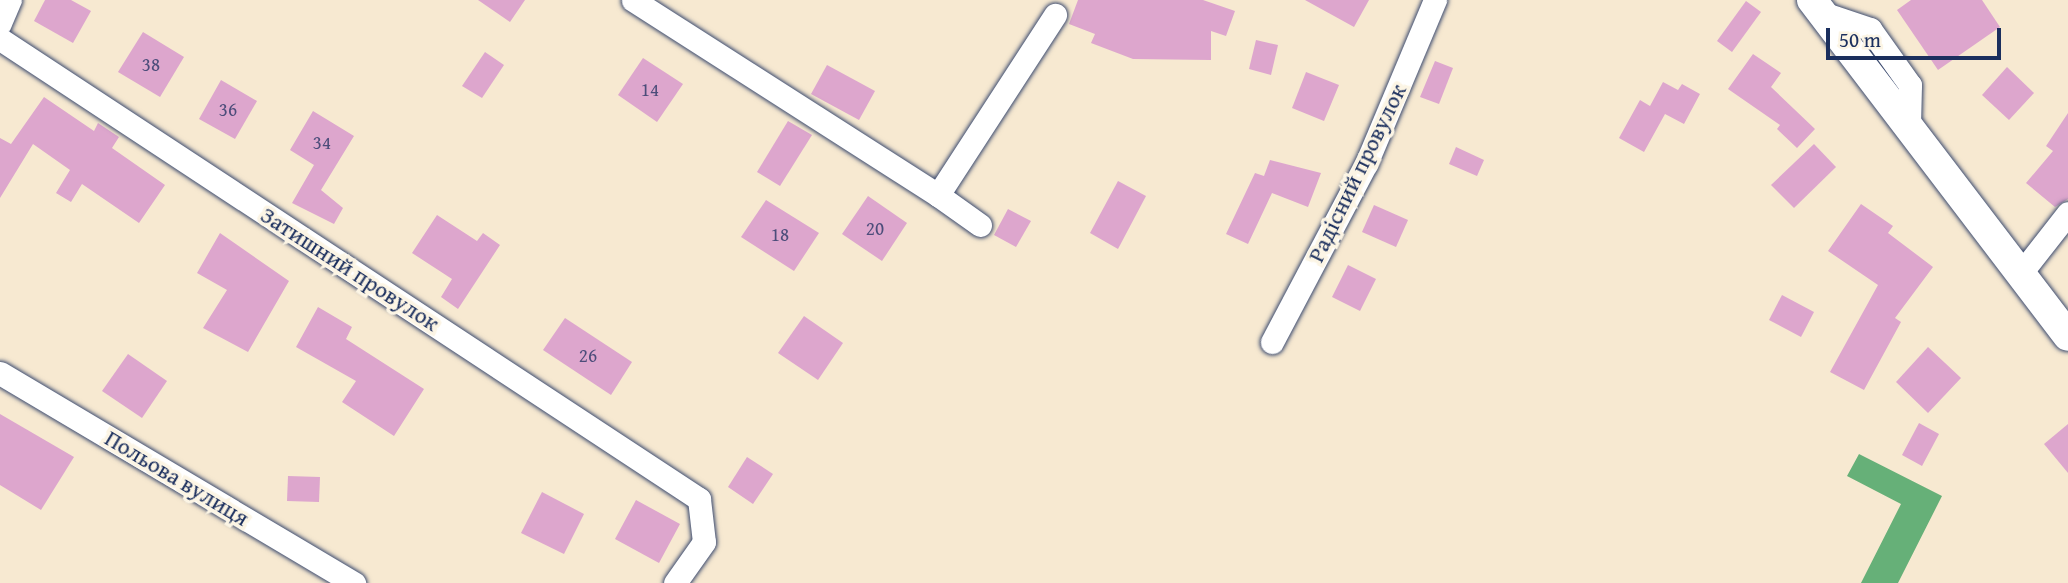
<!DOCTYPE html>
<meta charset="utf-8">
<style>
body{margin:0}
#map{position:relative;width:2068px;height:583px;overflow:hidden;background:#f7e9d1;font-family:"Gentium Book Plus",serif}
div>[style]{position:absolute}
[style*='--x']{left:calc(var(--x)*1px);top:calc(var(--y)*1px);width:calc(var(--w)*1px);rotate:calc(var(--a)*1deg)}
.forest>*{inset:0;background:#66b078}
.building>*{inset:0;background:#dda6cd}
.roads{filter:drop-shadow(0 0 2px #3c4b6f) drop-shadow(0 0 2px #3c4b6f)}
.minor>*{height:23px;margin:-11.5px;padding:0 11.5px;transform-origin:11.5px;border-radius:11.5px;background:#fff}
.major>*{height:30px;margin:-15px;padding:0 15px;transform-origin:15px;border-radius:15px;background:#fff}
span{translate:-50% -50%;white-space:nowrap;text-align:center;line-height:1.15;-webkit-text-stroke:7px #fcf5e5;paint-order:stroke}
.number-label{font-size:19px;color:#4c4d7a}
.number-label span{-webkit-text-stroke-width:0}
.street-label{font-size:23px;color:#1b2f5e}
.scale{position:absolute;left:1826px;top:28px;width:175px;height:32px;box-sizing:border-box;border:4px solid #1b2f5e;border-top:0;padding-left:9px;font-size:21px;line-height:24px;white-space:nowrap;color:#1b2f5e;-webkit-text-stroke:5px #fcf5e5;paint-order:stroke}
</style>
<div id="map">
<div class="forest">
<div style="clip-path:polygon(1859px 454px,1942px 496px,1898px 583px,1861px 583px,1901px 504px,1847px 476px)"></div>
</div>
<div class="building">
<div style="clip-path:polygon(45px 0,71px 0,91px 11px,73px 43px,34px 21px)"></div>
<div style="clip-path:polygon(478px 0,525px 0,510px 22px)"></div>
<div style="clip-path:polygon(1078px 0,1203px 0,1235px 11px,1226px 36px,1211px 31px,1211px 60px,1133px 59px,1091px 43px,1095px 34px,1069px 24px)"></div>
<div style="clip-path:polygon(1305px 0,1369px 0,1354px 27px)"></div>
<div style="clip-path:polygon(1911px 0,1982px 0,2000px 27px,1938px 70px,1897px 10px)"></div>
<div style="clip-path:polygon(1746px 1px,1761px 12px,1732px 52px,1717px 41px)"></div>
<div style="clip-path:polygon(143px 32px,184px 57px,160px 97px,118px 72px)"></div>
<div style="clip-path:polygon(1256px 40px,1278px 45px,1271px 75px,1249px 69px)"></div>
<div style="clip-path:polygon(485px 52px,504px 65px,482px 98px,462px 86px)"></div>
<div style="clip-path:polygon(1753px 54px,1781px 73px,1771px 87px,1815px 129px,1797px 148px,1777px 129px,1780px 125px,1728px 89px)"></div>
<div style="clip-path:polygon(643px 58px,683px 84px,657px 122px,618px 95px)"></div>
<div style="clip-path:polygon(1435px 61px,1453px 68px,1439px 104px,1420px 97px)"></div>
<div style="clip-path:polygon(827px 65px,875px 91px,859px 120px,811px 94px)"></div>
<div style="clip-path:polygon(2007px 67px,2034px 93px,2009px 120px,1982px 95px)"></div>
<div style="clip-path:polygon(1306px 72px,1339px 85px,1324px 121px,1292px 108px)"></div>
<div style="clip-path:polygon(221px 80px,257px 101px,235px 139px,199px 119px)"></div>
<div style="clip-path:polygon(1663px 82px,1678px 90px,1682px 84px,1700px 94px,1684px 124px,1665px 114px,1644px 152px,1619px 138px,1640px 100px,1650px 106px)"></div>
<div style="clip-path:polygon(44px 97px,94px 131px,98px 123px,119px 137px,112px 148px,165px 185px,139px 223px,82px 184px,71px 202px,56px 193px,70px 170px,33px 144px,0 198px,0 138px,11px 144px)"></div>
<div style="clip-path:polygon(313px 111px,354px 136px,321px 190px,343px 208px,334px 224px,292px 203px,314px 165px,290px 150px)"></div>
<div style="clip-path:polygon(2068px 113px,2068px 199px,2055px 207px,2026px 183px,2053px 151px,2046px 146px)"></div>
<div style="clip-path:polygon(788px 121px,812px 135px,780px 186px,757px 172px)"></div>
<div style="clip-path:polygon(1814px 144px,1836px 167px,1794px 208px,1771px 185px)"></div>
<div style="clip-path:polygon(1456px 147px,1484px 160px,1477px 176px,1449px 164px)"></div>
<div style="clip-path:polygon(1270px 160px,1321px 173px,1308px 207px,1272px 193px,1248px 244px,1226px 234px,1255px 173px,1264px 176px)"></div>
<div style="clip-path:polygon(1118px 181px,1146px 196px,1118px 249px,1090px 233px)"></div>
<div style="clip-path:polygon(868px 196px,907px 223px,882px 261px,842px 234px)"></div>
<div style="clip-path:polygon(766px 200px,819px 233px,794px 271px,741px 237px)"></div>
<div style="clip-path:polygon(1861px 204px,1893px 226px,1888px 233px,1933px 267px,1895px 318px,1901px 322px,1864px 390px,1830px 372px,1878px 285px,1828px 251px)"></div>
<div style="clip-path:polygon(1374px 205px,1408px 220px,1396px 247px,1362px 232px)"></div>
<div style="clip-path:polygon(1008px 209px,1031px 221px,1016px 247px,994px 235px)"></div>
<div style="clip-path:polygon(437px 215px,477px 241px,483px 233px,500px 245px,458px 309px,441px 297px,452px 279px,412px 253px)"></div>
<div style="clip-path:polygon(220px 233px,289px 281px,248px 352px,203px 328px,227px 290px,197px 273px)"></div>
<div style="clip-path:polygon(1348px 265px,1376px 279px,1360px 311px,1332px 297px)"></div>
<div style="clip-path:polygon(1782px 295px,1814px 312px,1801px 337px,1769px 320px)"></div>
<div style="clip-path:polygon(318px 307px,352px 327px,346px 339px,424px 389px,394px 436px,342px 402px,356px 381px,296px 347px)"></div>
<div style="clip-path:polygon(804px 316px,843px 343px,818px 380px,778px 353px)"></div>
<div style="clip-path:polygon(565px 318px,632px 362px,611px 395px,543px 350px)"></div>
<div style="clip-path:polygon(1928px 347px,1961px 378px,1928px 413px,1896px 382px)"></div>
<div style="clip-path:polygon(128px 354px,167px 381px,142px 418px,102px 391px)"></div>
<div style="clip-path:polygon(0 414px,74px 457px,41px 510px,0 485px)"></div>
<div style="clip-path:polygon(1919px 423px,1939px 434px,1922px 466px,1902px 455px)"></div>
<div style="clip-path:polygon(2068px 424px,2068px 473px,2044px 444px)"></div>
<div style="clip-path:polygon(747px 457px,773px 474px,753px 504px,728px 487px)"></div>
<div style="clip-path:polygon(288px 476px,320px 477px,319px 502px,287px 501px)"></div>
<div style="clip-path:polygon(542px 492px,584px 514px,564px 554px,521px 533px)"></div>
<div style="clip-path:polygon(636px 500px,680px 524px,659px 563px,615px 539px)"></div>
</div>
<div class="roads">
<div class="minor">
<div style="--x:633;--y:0;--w:362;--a:32.6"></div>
<div style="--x:1822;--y:13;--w:51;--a:18.4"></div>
<div style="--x:1870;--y:29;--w:69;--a:54.5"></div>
<div style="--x:1910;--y:85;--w:41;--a:91.4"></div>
<div style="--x:0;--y:23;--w:25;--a:-67"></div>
<div style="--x:0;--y:39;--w:837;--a:33.35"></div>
<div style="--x:699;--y:499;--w:43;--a:83.4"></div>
<div style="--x:704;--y:542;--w:50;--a:125.3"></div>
<div style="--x:980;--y:225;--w:52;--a:-144.5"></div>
<div style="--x:938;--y:195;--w:215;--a:-57"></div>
<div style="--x:2021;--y:273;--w:76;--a:-51.9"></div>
<div style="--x:1272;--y:342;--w:201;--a:-62.2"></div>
<div style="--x:1366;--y:164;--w:178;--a:-67.2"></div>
<div style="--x:0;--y:373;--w:412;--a:30.7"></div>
</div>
<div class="major">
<div style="--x:1812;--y:0;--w:422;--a:52.7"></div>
</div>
</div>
<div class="number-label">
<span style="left:151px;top:65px">38</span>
<span style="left:650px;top:90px">14</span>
<span style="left:228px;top:110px">36</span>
<span style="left:322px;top:143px">34</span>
<span style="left:875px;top:229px">20</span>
<span style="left:780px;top:235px">18</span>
<span style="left:588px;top:356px">26</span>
</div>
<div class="street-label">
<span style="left:1357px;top:173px;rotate:-64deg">Радісний провулок</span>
<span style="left:350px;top:269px;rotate:33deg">Затишний провулок</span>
<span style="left:177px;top:478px;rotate:31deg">Польова вулиця</span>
</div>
<div class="scale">50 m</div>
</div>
